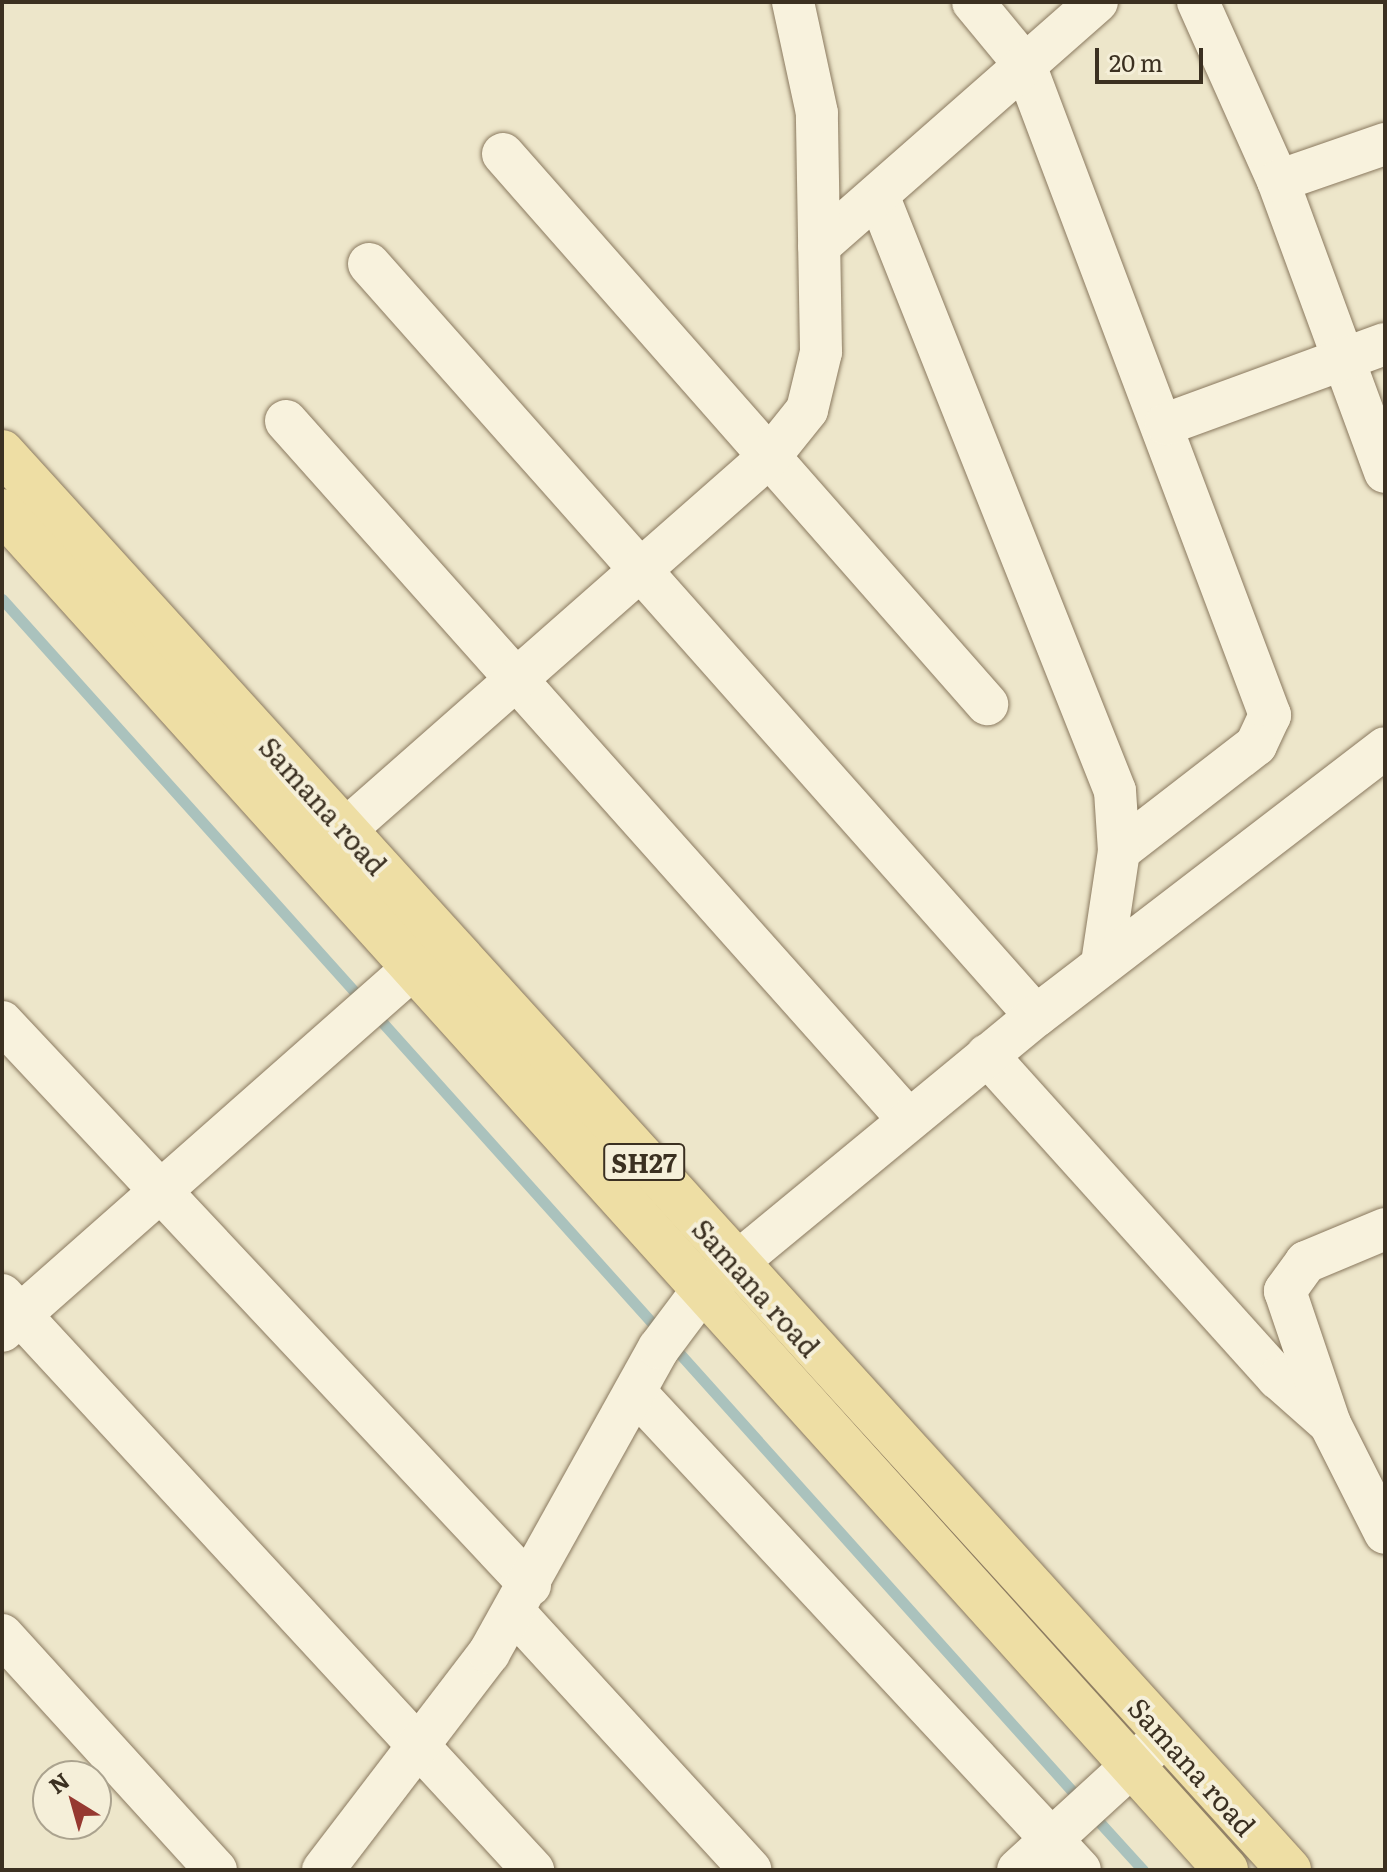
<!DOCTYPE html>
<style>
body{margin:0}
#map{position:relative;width:1387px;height:1872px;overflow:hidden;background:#ede6ca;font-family:Literata,serif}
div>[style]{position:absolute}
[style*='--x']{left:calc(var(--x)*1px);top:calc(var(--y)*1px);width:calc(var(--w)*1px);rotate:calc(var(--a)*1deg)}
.stream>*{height:11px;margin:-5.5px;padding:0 5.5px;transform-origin:5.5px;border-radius:5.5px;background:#aac2bd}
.roads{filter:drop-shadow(0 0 2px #8a795f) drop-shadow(0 0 2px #8a795f)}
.minor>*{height:42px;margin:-21px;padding:0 21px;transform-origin:21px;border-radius:21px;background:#f8f2dd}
.primary>*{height:44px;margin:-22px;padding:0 22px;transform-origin:22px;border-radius:22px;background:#eedea4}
span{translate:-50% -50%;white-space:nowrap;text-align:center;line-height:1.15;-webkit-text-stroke:8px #f5efd9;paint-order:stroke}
.shield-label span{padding:2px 6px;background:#f5efd9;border:2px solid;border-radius:6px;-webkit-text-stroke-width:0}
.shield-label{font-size:26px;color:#3b3021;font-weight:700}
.street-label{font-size:28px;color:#3b3021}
.frame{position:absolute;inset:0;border:4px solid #3b3021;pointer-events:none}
.north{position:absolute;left:32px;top:1760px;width:80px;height:80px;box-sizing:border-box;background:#f5efd9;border:2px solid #aba38f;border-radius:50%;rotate:323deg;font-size:22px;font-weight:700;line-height:32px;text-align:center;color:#3b3021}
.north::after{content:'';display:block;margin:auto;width:28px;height:36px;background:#963931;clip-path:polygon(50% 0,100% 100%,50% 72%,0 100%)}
.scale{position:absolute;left:1095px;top:48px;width:108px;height:36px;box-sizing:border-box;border:4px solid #3b3021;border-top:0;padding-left:10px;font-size:24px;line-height:28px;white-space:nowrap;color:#3b3021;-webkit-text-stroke:6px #f5efd9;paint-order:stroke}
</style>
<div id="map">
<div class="stream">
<div style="--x:2;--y:599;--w:539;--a:48.08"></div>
<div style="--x:374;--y:1013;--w:1059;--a:48.1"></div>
<div style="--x:1092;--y:1814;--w:76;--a:47.7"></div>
</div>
<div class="roads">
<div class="minor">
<div style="--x:973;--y:2;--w:82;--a:50.5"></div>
<div style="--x:1025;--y:65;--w:695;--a:69.35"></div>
<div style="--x:1270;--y:715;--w:33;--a:115"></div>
<div style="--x:1256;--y:745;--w:173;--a:142.3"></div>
<div style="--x:1198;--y:2;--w:196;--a:65.9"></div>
<div style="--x:1278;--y:181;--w:310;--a:69.8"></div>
<div style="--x:503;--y:154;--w:733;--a:48.65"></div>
<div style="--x:1278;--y:181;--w:113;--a:-19.1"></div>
<div style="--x:878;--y:195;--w:641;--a:68.31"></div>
<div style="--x:1115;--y:791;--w:60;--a:86.2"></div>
<div style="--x:1119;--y:851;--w:114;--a:98.6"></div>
<div style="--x:819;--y:246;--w:370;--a:-41.3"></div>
<div style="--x:369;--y:264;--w:1005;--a:48.43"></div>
<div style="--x:286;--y:421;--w:935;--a:48.3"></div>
<div style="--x:1166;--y:424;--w:233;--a:-20.1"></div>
<div style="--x:320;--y:852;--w:599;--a:-41.35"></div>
<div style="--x:770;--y:456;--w:59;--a:-51.2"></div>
<div style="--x:807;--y:410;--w:60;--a:-76.4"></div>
<div style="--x:821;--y:352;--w:239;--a:-91"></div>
<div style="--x:817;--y:113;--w:114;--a:-102.2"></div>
<div style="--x:2;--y:1022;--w:772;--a:46.84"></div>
<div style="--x:987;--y:1055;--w:435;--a:48"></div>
<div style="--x:1278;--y:1378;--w:69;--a:41.5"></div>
<div style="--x:1385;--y:1229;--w:86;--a:157.3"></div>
<div style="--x:1306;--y:1262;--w:36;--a:126"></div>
<div style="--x:1285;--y:1291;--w:140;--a:71.3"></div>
<div style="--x:1330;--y:1424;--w:122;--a:63.2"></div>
<div style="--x:2;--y:1295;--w:783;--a:47.28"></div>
<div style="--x:2;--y:1331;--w:546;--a:-41.43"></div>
<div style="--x:635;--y:1392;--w:653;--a:47.05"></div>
<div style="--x:514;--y:1612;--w:350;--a:47.5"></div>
<div style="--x:2;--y:1635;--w:318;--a:47.7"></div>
<div style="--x:323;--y:1870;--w:273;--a:-52.6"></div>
<div style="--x:489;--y:1653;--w:349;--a:-60.9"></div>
<div style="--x:659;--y:1348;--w:70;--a:-53.1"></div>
<div style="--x:701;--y:1292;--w:434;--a:-39.5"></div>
<div style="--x:1036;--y:1016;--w:440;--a:-37.5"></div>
<div style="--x:1018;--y:1870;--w:191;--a:-42.5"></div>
</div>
<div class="primary">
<div style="--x:2;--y:452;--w:1915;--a:47.77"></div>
<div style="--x:2;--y:511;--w:1829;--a:47.99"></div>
</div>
</div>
<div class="shield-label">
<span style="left:644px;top:1162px">SH27</span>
</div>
<div class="street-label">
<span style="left:324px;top:805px;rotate:48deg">Samana road</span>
<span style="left:757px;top:1287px;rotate:48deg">Samana road</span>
<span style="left:1193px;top:1766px;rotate:48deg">Samana road</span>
</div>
<div class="frame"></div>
<div class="north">N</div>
<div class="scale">20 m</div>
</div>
